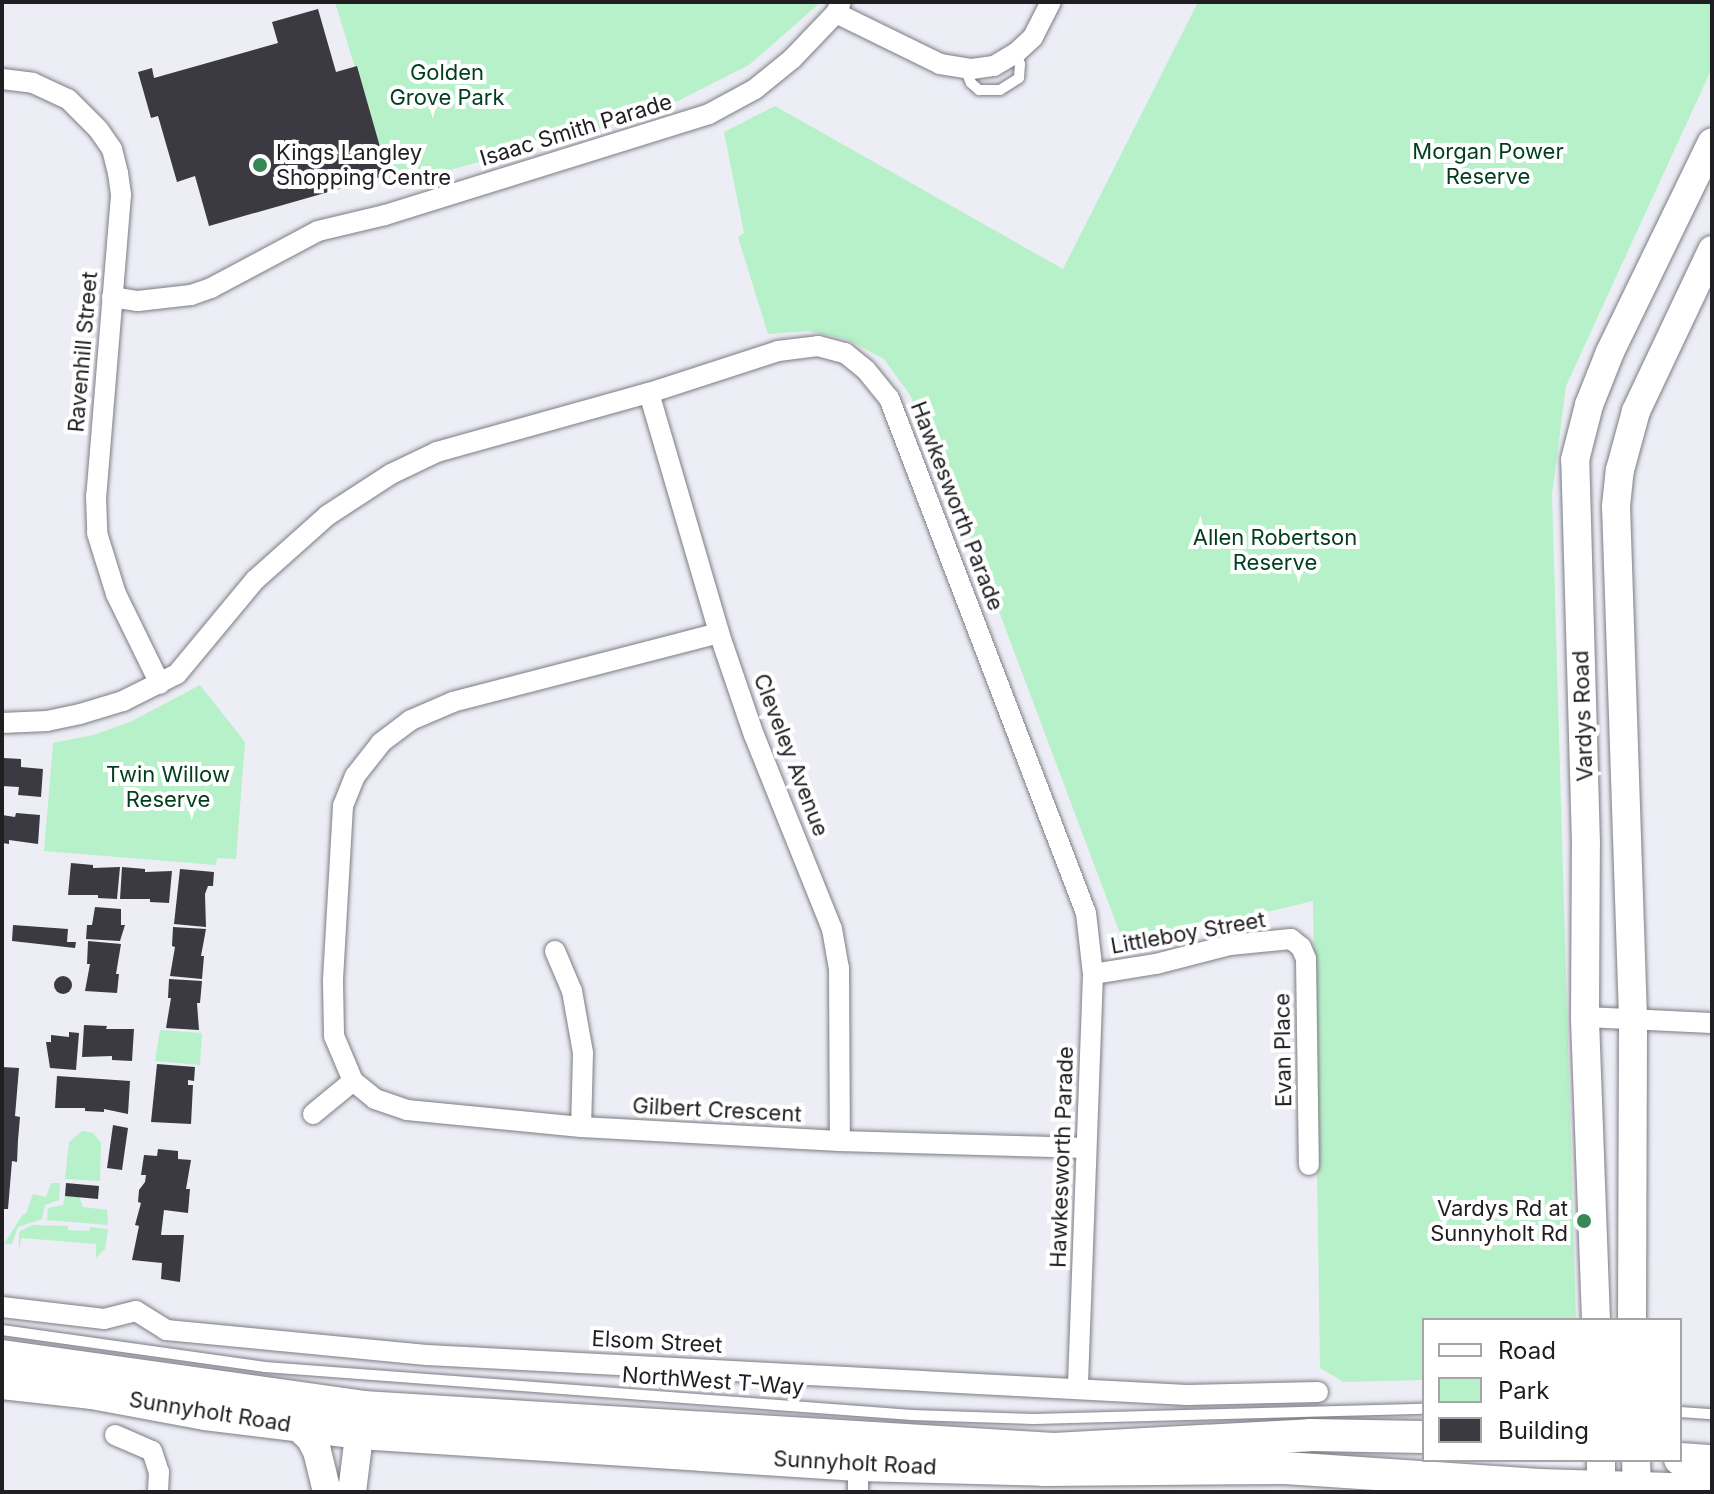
<!DOCTYPE html>
<style>
body{margin:0}
#map{position:relative;width:1714px;height:1494px;overflow:hidden;background:#ededf6;font-family:Inter,sans-serif}
div>[style]{position:absolute}
[style*='--x']{left:calc(var(--x)*1px);top:calc(var(--y)*1px);width:calc(var(--w)*1px);rotate:calc(var(--a)*1deg)}
.green>*{inset:0;background:#b7f1c9}
.building>*{inset:0;background:#3b3a42}
.round{border-radius:50%}
.roads{filter:drop-shadow(0 0 2px #7c7c84) drop-shadow(0 0 2px #7c7c84)}
.lane>*{height:10px;margin:-5px;padding:0 5px;transform-origin:5px;border-radius:5px;background:#fff}
.street>*{height:20px;margin:-10px;padding:0 10px;transform-origin:10px;border-radius:10px;background:#fff}
.secondary>*{height:28px;margin:-14px;padding:0 14px;transform-origin:14px;border-radius:14px;background:#fff}
.primary>*{height:32px;margin:-16px;padding:0 16px;transform-origin:16px;border-radius:16px;background:#fff}
.dots>*{width:22px;height:22px;translate:-50% -50%;box-sizing:border-box;border:4px solid #fff;border-radius:50%}
span{translate:-50% -50%;white-space:nowrap;text-align:center;line-height:1.15;-webkit-text-stroke:8px #fff;paint-order:stroke}
.park-label{font-size:22px;color:#003e1f}
.street-label{font-size:22px;color:#1f1f22}
.poi-label{font-size:22px;color:#1f1f22}
.left{translate:0 -50%;text-align:left}
.right{translate:-100% -50%;text-align:right}
.frame{position:absolute;inset:0;border:4px solid #1f1f22;pointer-events:none}
.legend{position:absolute;left:1422px;top:1318px;width:260px;height:144px;box-sizing:border-box;background:#fff;border:2px solid #a5a5a7;margin:0;padding:10px 14px;list-style:none;font-size:24px;color:#1f1f22}
.legend li{display:flex;align-items:center;gap:16px;height:40px}
.legend b{width:40px;border:2px solid #a5a5a7}
</style>
<div id="map">
<div class="green">
<div style="clip-path:polygon(335px 2px,821px 2px,749px 65px,650px 115px,391px 186px)"></div>
<div style="clip-path:polygon(1198px 2px,1712px 2px,1712px 68px,1566px 386px,1552px 494px,1576px 1320px,1424px 1320px,1424px 1380px,1344px 1382px,1320px 1368px,1313px 901px,1146px 941px,1119px 931px,982px 566px,910px 395px,884px 359px,846px 339px,808px 331px,768px 334px,738px 237px,744px 233px,724px 132px,775px 106px,1063px 269px)"></div>
<div style="clip-path:polygon(200px 685px,245px 742px,236px 859px,217px 858px,216px 865px,44px 851px,53px 743px,93px 735px,130px 722px)"></div>
<div style="clip-path:polygon(160px 1030px,202px 1033px,200px 1065px,155px 1061px)"></div>
<div style="clip-path:polygon(82px 1131px,93px 1133px,101px 1143px,100px 1181px,65px 1179px,69px 1142px)"></div>
<div style="clip-path:polygon(51px 1183px,60px 1183px,59px 1200px,45px 1205px,42px 1219px,18px 1227px,12px 1244px,4px 1244px,23px 1214px,26px 1214px,33px 1194px,46px 1197px)"></div>
<div style="clip-path:polygon(65px 1195px,79px 1196px,83px 1207px,107px 1210px,108px 1225px,47px 1220px,48px 1208px,63px 1205px)"></div>
<div style="clip-path:polygon(32px 1225px,68px 1226px,68px 1230px,89px 1231px,90px 1227px,108px 1229px,105px 1249px,96px 1258px,96px 1244px,21px 1238px,19px 1252px,19px 1232px)"></div>
</div>
<div class="building">
<div style="clip-path:polygon(318px 9px,336px 72px,357px 66px,388px 175px,209px 226px,195px 176px,177px 182px,158px 116px,151px 118px,138px 72px,152px 68px,154px 78px,278px 43px,272px 22px)"></div>
<div style="clip-path:polygon(4px 758px,21px 759px,21px 767px,43px 769px,41px 797px,18px 795px,19px 787px,2px 786px)"></div>
<div style="clip-path:polygon(16px 813px,40px 815px,38px 844px,9px 840px,9px 844px,2px 843px,2px 815px,15px 817px)"></div>
<div style="clip-path:polygon(71px 863px,93px 865px,93px 868px,120px 867px,117px 899px,98px 898px,98px 895px,68px 895px)"></div>
<div style="clip-path:polygon(122px 867px,145px 869px,145px 872px,172px 871px,169px 903px,150px 902px,150px 899px,120px 899px)"></div>
<div style="clip-path:polygon(180px 869px,214px 872px,213px 886px,208px 886px,205px 894px,206px 927px,174px 924px)"></div>
<div style="clip-path:polygon(95px 907px,121px 909px,121px 925px,125px 925px,120px 941px,86px 939px,87px 925px,92px 925px)"></div>
<div style="clip-path:polygon(13px 925px,68px 929px,67px 942px,76px 942px,75px 948px,12px 941px)"></div>
<div style="clip-path:polygon(173px 927px,206px 929px,201px 956px,204px 956px,202px 979px,170px 976px,175px 947px,172px 946px)"></div>
<div style="clip-path:polygon(88px 941px,121px 944px,116px 974px,119px 974px,117px 993px,85px 991px,90px 964px,87px 964px)"></div>
<div class="round" style="left:54px;top:976px;width:18px;height:18px"></div>
<div style="clip-path:polygon(169px 979px,202px 981px,200px 1003px,197px 1003px,199px 1030px,166px 1028px,171px 998px,168px 998px)"></div>
<div style="clip-path:polygon(84px 1025px,107px 1026px,106px 1029px,134px 1029px,132px 1061px,112px 1060px,112px 1056px,82px 1057px)"></div>
<div style="clip-path:polygon(69px 1032px,79px 1033px,76px 1070px,50px 1068px,46px 1042px,51px 1042px,51px 1035px,69px 1037px)"></div>
<div style="clip-path:polygon(157px 1064px,195px 1067px,194px 1081px,188px 1080px,188px 1085px,193px 1085px,191px 1124px,151px 1122px)"></div>
<div style="clip-path:polygon(2px 1067px,19px 1068px,15px 1116px,20px 1117px,18px 1140px,17px 1162px,12px 1161px,8px 1209px,2px 1209px)"></div>
<div style="clip-path:polygon(57px 1076px,130px 1081px,128px 1114px,104px 1109px,104px 1112px,85px 1111px,85px 1108px,55px 1108px)"></div>
<div style="clip-path:polygon(113px 1125px,128px 1128px,122px 1170px,107px 1168px)"></div>
<div style="clip-path:polygon(158px 1149px,178px 1151px,178px 1159px,191px 1160px,186px 1189px,190px 1189px,188px 1213px,164px 1210px,161px 1235px,184px 1235px,180px 1282px,161px 1279px,162px 1263px,132px 1260px,139px 1226px,135px 1225px,141px 1203px,138px 1202px,139px 1190px,145px 1182px,146px 1175px,141px 1175px,144px 1155px,157px 1156px)"></div>
<div style="clip-path:polygon(66px 1183px,99px 1186px,98px 1199px,65px 1196px)"></div>
</div>
<div class="roads">
<div class="lane">
<div style="--x:965;--y:69;--w:15;--a:67"></div>
<div style="--x:971;--y:83;--w:11;--a:41"></div>
<div style="--x:979;--y:90;--w:21;--a:0"></div>
<div style="--x:1000;--y:90;--w:22;--a:-32"></div>
<div style="--x:1019;--y:78;--w:14;--a:-86"></div>
<div style="--x:1020;--y:64;--w:12;--a:-110"></div>
<div style="--x:2;--y:1330;--w:266;--a:8"></div>
<div style="--x:265;--y:1367;--w:649;--a:4.24"></div>
<div style="--x:912;--y:1415;--w:122;--a:1.9"></div>
<div style="--x:1034;--y:1419;--w:390;--a:-1.5"></div>
<div style="--x:1680;--y:1412;--w:32;--a:4"></div>
</div>
<div class="street">
<div style="--x:836;--y:13;--w:116;--a:26.1"></div>
<div style="--x:940;--y:64;--w:32;--a:9"></div>
<div style="--x:972;--y:69;--w:22;--a:-8"></div>
<div style="--x:994;--y:66;--w:26;--a:-31"></div>
<div style="--x:1016;--y:53;--w:23;--a:-43"></div>
<div style="--x:1033;--y:37;--w:39;--a:-63"></div>
<div style="--x:2;--y:79;--w:31;--a:7"></div>
<div style="--x:33;--y:83;--w:38;--a:25"></div>
<div style="--x:68;--y:99;--w:42;--a:45"></div>
<div style="--x:98;--y:129;--w:24;--a:55"></div>
<div style="--x:112;--y:149;--w:25;--a:76"></div>
<div style="--x:118;--y:173;--w:22;--a:82"></div>
<div style="--x:121;--y:195;--w:302;--a:94.7"></div>
<div style="--x:96;--y:496;--w:37;--a:88"></div>
<div style="--x:97;--y:533;--w:64;--a:72.7"></div>
<div style="--x:116;--y:594;--w:100;--a:63.9"></div>
<div style="--x:112;--y:297;--w:26;--a:9"></div>
<div style="--x:138;--y:301;--w:53;--a:-6.5"></div>
<div style="--x:191;--y:295;--w:21;--a:-19"></div>
<div style="--x:211;--y:288;--w:121;--a:-28"></div>
<div style="--x:318;--y:231;--w:69;--a:-13.4"></div>
<div style="--x:385;--y:215;--w:339;--a:-17.3"></div>
<div style="--x:709;--y:114;--w:52;--a:-28.5"></div>
<div style="--x:755;--y:89;--w:48;--a:-39"></div>
<div style="--x:792;--y:59;--w:64;--a:-46.3"></div>
<div style="--x:836;--y:13;--w:12;--a:-66"></div>
<div style="--x:649;--y:393;--w:250;--a:73.7"></div>
<div style="--x:719;--y:633;--w:108;--a:71.1"></div>
<div style="--x:754;--y:735;--w:209;--a:68.1"></div>
<div style="--x:832;--y:929;--w:40;--a:80"></div>
<div style="--x:839;--y:968;--w:173;--a:89.7"></div>
<div style="--x:719;--y:633;--w:275;--a:165.5"></div>
<div style="--x:453;--y:702;--w:46;--a:156.8"></div>
<div style="--x:411;--y:720;--w:38;--a:143"></div>
<div style="--x:381;--y:743;--w:42;--a:128.2"></div>
<div style="--x:355;--y:776;--w:32;--a:112"></div>
<div style="--x:343;--y:806;--w:176;--a:93.3"></div>
<div style="--x:333;--y:982;--w:54;--a:88.9"></div>
<div style="--x:334;--y:1036;--w:49;--a:67.1"></div>
<div style="--x:353;--y:1081;--w:28;--a:39"></div>
<div style="--x:375;--y:1099;--w:34;--a:19"></div>
<div style="--x:407;--y:1110;--w:175;--a:5.6"></div>
<div style="--x:581;--y:1127;--w:259;--a:3.1"></div>
<div style="--x:840;--y:1141;--w:246;--a:1.6"></div>
<div style="--x:2;--y:723;--w:45;--a:-2.5"></div>
<div style="--x:47;--y:721;--w:34;--a:-12"></div>
<div style="--x:80;--y:714;--w:45;--a:-16.8"></div>
<div style="--x:123;--y:701;--w:60;--a:-26.6"></div>
<div style="--x:177;--y:674;--w:122;--a:-50.3"></div>
<div style="--x:255;--y:580;--w:98;--a:-41.7"></div>
<div style="--x:328;--y:515;--w:75;--a:-33.1"></div>
<div style="--x:391;--y:474;--w:51;--a:-25.6"></div>
<div style="--x:437;--y:452;--w:220;--a:-15.6"></div>
<div style="--x:649;--y:393;--w:136;--a:-18"></div>
<div style="--x:778;--y:351;--w:40;--a:-7.1"></div>
<div style="--x:818;--y:346;--w:28;--a:15"></div>
<div style="--x:845;--y:353;--w:27;--a:39"></div>
<div style="--x:866;--y:370;--w:36;--a:51"></div>
<div style="--x:889;--y:398;--w:551;--a:69.07"></div>
<div style="--x:1086;--y:913;--w:61;--a:83.5"></div>
<div style="--x:1093;--y:974;--w:414;--a:92.1"></div>
<div style="--x:555;--y:951;--w:43;--a:67"></div>
<div style="--x:572;--y:991;--w:63;--a:79.9"></div>
<div style="--x:583;--y:1053;--w:74;--a:91.5"></div>
<div style="--x:1093;--y:974;--w:64;--a:-9"></div>
<div style="--x:1156;--y:964;--w:76;--a:-14.4"></div>
<div style="--x:1230;--y:945;--w:61;--a:-5.6"></div>
<div style="--x:1291;--y:939;--w:13;--a:39"></div>
<div style="--x:1301;--y:947;--w:13;--a:67"></div>
<div style="--x:1306;--y:959;--w:206;--a:89.2"></div>
<div style="--x:1585;--y:1017;--w:127;--a:2.7"></div>
<div style="--x:313;--y:1114;--w:52;--a:-39.5"></div>
<div style="--x:2;--y:1307;--w:103;--a:6.7"></div>
<div style="--x:104;--y:1319;--w:33;--a:-14"></div>
<div style="--x:136;--y:1311;--w:36;--a:32"></div>
<div style="--x:166;--y:1330;--w:262;--a:5.5"></div>
<div style="--x:427;--y:1355;--w:761;--a:3.01"></div>
<div style="--x:1187;--y:1395;--w:131;--a:-1.3"></div>
<div style="--x:115;--y:1435;--w:40;--a:23.4"></div>
<div style="--x:152;--y:1451;--w:22;--a:72"></div>
<div style="--x:159;--y:1472;--w:20;--a:93"></div>
<div style="--x:858;--y:1456;--w:36;--a:90"></div>
</div>
<div class="secondary">
<div style="--x:1596;--y:1320;--w:303;--a:-92.1"></div>
<div style="--x:1585;--y:1017;--w:173;--a:-89.7"></div>
<div style="--x:1586;--y:844;--w:384;--a:-91.6"></div>
<div style="--x:1575;--y:460;--w:57;--a:-75.7"></div>
<div style="--x:1589;--y:405;--w:57;--a:-68.4"></div>
<div style="--x:1610;--y:352;--w:233;--a:-64.1"></div>
<div style="--x:1632;--y:1320;--w:302;--a:-89.8"></div>
<div style="--x:1633;--y:1018;--w:512;--a:-91.9"></div>
<div style="--x:1616;--y:506;--w:36;--a:-84"></div>
<div style="--x:1620;--y:470;--w:61;--a:-74.8"></div>
<div style="--x:1636;--y:411;--w:178;--a:-64.7"></div>
<div style="--x:296;--y:1425;--w:19;--a:43"></div>
<div style="--x:310;--y:1438;--w:15;--a:62"></div>
<div style="--x:317;--y:1451;--w:42;--a:76.3"></div>
<div style="--x:1636;--y:1460;--w:32;--a:88"></div>
<div style="--x:352;--y:1492;--w:81;--a:-82.9"></div>
<div style="--x:1601;--y:1492;--w:32;--a:-90"></div>
</div>
<div class="primary">
<div style="--x:2;--y:1356;--w:365;--a:8"></div>
<div style="--x:363;--y:1407;--w:692;--a:3.48"></div>
<div style="--x:1054;--y:1449;--w:256;--a:-3.1"></div>
<div style="--x:1310;--y:1435;--w:114;--a:1"></div>
<div style="--x:2;--y:1383;--w:91;--a:6.3"></div>
<div style="--x:92;--y:1393;--w:115;--a:10.5"></div>
<div style="--x:205;--y:1414;--w:155;--a:7"></div>
<div style="--x:359;--y:1433;--w:500;--a:3.67"></div>
<div style="--x:858;--y:1465;--w:186;--a:1.5"></div>
<div style="--x:1044;--y:1470;--w:241;--a:-0.5"></div>
<div style="--x:1285;--y:1468;--w:255;--a:3.8"></div>
<div style="--x:1539;--y:1485;--w:173;--a:1.7"></div>
<div style="--x:1680;--y:1459;--w:32;--a:4"></div>
</div>
</div>
<div class="dots">
<div style="left:260px;top:165px;background:#378757"></div>
<div style="left:1584px;top:1221px;background:#378757"></div>
</div>
<div class="park-label">
<span style="left:447px;top:85px">Golden<br>Grove Park</span>
<span style="left:1488px;top:164px">Morgan Power<br>Reserve</span>
<span style="left:1275px;top:550px">Allen Robertson<br>Reserve</span>
<span style="left:168px;top:787px">Twin Willow<br>Reserve</span>
</div>
<div class="street-label">
<span style="left:576px;top:130px;rotate:-17deg">Isaac Smith Parade</span>
<span style="left:83px;top:352px;rotate:-85deg">Ravenhill Street</span>
<span style="left:957px;top:506px;rotate:69deg">Hawkesworth Parade</span>
<span style="left:1583px;top:716px;rotate:-92deg">Vardys Road</span>
<span style="left:791px;top:755px;rotate:69deg">Cleveley Avenue</span>
<span style="left:1188px;top:933px;rotate:-10deg">Littleboy Street</span>
<span style="left:1283px;top:1050px;rotate:-91deg">Evan Place</span>
<span style="left:717px;top:1110px;rotate:3deg">Gilbert Crescent</span>
<span style="left:1062px;top:1157px;rotate:-88deg">Hawkesworth Parade</span>
<span style="left:657px;top:1342px;rotate:3deg">Elsom Street</span>
<span style="left:713px;top:1381px;rotate:4deg">NorthWest T-Way</span>
<span style="left:210px;top:1412px;rotate:9deg">Sunnyholt Road</span>
<span style="left:855px;top:1463px;rotate:3deg">Sunnyholt Road</span>
</div>
<div class="poi-label">
<span class="left" style="left:276px;top:165px">Kings Langley<br>Shopping Centre</span>
<span class="right" style="left:1568px;top:1221px">Vardys Rd at<br>Sunnyholt Rd</span>
</div>
<div class="frame"></div>
<ul class="legend">
<li><b style="height:10px;background:#fff"></b>Road</li>
<li><b style="height:22px;background:#b7f1c9"></b>Park</li>
<li><b style="height:22px;background:#3b3a42"></b>Building</li>
</ul>
</div>
